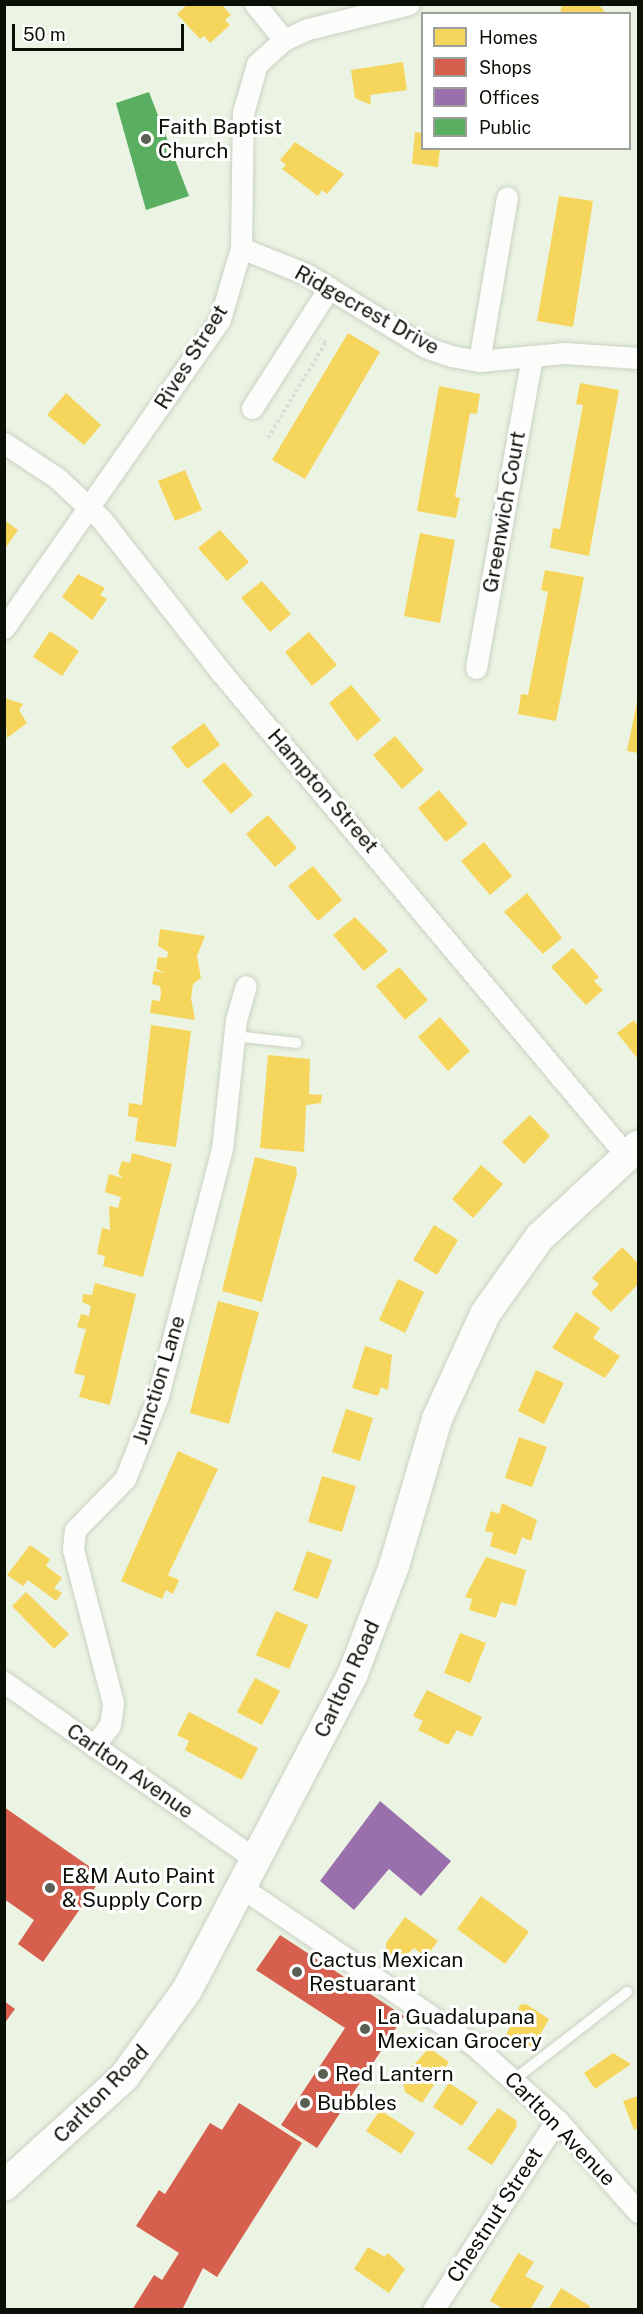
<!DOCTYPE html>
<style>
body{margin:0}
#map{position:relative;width:643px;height:2314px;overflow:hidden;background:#ebf4e3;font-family:"Public Sans",sans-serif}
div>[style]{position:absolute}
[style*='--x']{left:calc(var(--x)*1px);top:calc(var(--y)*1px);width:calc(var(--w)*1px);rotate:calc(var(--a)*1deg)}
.homes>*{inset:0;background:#f6d55c}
.shops>*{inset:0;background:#d6604d}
.offices>*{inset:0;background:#9970ab}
.public>*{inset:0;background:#5aae61}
.path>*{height:4px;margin-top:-2px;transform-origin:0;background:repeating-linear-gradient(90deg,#dbded8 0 3px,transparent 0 6px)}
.roads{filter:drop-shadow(0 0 2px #c9d1c3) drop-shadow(0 0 2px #c9d1c3)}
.service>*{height:10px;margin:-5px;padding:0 5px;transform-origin:5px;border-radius:5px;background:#fcfdfb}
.minor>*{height:21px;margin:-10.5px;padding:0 10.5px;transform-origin:10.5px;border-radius:10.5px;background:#fcfdfb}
.secondary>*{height:30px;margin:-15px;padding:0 15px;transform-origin:15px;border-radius:15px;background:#fcfdfb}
.dots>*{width:16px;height:16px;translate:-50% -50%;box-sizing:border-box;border:3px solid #fff;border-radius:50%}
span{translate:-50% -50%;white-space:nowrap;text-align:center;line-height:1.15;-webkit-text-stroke:6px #fff;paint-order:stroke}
.poi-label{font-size:21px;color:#0b1006}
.left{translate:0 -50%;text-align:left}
.street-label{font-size:21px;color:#0b1006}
.frame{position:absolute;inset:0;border:6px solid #0b1006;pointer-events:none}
.legend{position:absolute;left:421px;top:12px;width:210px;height:138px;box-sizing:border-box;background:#fff;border:2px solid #9d9f9b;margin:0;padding:8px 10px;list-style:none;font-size:18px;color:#0b1006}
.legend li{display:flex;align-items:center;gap:12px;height:30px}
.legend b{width:30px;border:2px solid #9d9f9b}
.scale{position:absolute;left:12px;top:24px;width:172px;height:27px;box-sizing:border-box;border:3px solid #0b1006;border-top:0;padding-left:8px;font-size:18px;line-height:21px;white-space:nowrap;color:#0b1006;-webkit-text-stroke:4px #fff;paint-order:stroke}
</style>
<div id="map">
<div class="homes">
<div style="clip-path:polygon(188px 4px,221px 4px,231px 15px,225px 20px,230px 25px,210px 43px,204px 36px,200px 39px,177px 14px)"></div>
<div style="clip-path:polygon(562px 4px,598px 4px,607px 14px,560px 14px)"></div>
<div style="clip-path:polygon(403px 62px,407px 90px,370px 95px,371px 105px,355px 98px,351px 70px)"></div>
<div style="clip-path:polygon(415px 132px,422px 133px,422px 148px,440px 148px,438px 167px,412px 164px)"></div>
<div style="clip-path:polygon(295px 142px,344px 174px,327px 194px,322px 190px,318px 196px,282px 169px,286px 165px,280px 160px)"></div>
<div style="clip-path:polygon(559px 196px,593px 201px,573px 327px,537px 321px)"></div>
<div style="clip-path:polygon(348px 333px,380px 352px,305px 479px,272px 460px)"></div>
<div style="clip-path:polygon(580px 383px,619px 390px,589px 556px,550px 548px,553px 528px,560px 529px,583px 405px,576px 404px)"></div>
<div style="clip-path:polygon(439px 386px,480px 394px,477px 414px,470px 413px,455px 497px,460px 498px,456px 518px,417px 511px)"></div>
<div style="clip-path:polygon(66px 393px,101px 425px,84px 445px,47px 415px)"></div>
<div style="clip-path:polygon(185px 470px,202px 510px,175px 521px,158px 481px)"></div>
<div style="clip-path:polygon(4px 520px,18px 530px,4px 550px)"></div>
<div style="clip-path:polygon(220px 530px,249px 562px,227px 581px,198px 548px)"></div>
<div style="clip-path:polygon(420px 533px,455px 540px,440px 623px,404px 616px)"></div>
<div style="clip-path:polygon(545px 570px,584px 577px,556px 721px,518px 714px,521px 694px,528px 695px,548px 592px,541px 590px)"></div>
<div style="clip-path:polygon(78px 574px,105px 588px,100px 595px,107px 599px,92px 620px,62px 597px)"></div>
<div style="clip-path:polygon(262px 581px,291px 614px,270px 632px,241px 598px)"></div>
<div style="clip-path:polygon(50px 631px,79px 651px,62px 676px,33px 657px)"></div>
<div style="clip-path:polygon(309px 632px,337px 665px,312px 686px,285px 652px)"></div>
<div style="clip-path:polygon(351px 685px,381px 720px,357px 741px,329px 703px)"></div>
<div style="clip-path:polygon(638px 697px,638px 753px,627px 751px)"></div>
<div style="clip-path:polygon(4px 698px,23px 704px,19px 710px,27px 723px,7px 738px)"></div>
<div style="clip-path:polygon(204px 723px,220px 745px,187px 769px,171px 747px)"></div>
<div style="clip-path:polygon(395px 736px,424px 770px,402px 789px,373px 755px)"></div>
<div style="clip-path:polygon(224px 762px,253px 795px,231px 814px,202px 781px)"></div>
<div style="clip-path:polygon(439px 790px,468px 824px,446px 842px,418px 808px)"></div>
<div style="clip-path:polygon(268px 815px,297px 848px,275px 867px,246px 834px)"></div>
<div style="clip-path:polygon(484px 842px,512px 876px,490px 895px,461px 861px)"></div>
<div style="clip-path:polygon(313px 866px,342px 900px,318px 921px,288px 886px)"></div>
<div style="clip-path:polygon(527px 893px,562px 938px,543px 954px,504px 912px)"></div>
<div style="clip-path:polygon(355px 917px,388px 951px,364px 971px,333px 935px)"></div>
<div style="clip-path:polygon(160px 929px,205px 936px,197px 956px,201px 978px,193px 984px,191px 998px,195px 1020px,150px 1013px,152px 1000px,160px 1001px,161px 993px,160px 986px,152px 984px,154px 971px,165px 973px,156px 969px,158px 957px,167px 958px,168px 952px,158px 946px)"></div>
<div style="clip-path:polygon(573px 948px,599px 977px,594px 981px,603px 990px,586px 1005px,551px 967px)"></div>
<div style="clip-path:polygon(399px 967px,428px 1000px,405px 1020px,376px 986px)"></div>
<div style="clip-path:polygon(440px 1017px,470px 1051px,448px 1071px,418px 1037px)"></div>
<div style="clip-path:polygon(634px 1020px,638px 1027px,638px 1059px,617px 1033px)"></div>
<div style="clip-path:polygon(151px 1025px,191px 1031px,176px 1147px,135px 1141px,138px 1118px,128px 1116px,129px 1103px,142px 1105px)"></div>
<div style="clip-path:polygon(268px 1055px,310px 1059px,309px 1094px,322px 1095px,321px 1103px,306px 1105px,304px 1152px,260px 1148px)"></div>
<div style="clip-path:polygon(530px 1115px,550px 1136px,524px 1164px,502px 1142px)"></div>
<div style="clip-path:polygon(132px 1153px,172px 1164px,143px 1277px,103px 1266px,105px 1256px,97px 1254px,102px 1228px,110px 1230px,109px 1206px,118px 1208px,121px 1197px,105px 1192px,109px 1174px,123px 1178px,118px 1173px,122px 1161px,130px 1163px)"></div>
<div style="clip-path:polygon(255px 1157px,296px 1167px,297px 1174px,262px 1302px,222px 1291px)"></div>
<div style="clip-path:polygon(481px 1165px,503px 1184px,473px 1218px,452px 1199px)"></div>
<div style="clip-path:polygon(434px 1225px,458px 1240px,437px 1275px,413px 1260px)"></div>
<div style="clip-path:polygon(622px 1247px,638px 1263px,638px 1284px,611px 1312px,591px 1293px,599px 1284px,592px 1278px)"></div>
<div style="clip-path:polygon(398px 1279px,424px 1292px,405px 1333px,379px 1320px)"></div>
<div style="clip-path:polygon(95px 1283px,136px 1294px,110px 1405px,79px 1397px,85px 1376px,74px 1373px,86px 1329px,77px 1327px,81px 1314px,89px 1316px,91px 1306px,82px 1302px,83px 1294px,92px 1295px)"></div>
<div style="clip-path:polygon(218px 1301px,259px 1312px,229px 1424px,190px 1413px)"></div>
<div style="clip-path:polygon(576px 1312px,600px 1328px,593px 1338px,620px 1356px,605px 1378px,552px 1348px)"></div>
<div style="clip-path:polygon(365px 1346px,392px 1355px,388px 1390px,381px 1387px,378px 1396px,352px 1388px)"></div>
<div style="clip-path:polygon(536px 1370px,564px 1383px,544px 1424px,518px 1411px)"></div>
<div style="clip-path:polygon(346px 1409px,373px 1418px,360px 1461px,332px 1452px)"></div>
<div style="clip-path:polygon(519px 1437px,547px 1447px,532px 1487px,505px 1478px)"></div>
<div style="clip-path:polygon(178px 1451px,218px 1469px,168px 1575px,179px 1580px,173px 1594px,166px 1590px,162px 1599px,121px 1581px)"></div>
<div style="clip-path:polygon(322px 1476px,356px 1486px,342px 1532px,308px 1522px)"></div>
<div style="clip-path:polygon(502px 1503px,537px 1520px,531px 1541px,522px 1537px,516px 1555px,490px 1546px,493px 1533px,485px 1531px,491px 1511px,499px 1514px)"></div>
<div style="clip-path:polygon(30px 1545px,50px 1559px,46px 1566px,62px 1578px,54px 1588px,62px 1593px,56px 1601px,28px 1580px,23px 1586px,7px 1575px)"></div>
<div style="clip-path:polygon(307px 1551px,332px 1560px,318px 1599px,293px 1590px)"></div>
<div style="clip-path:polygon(486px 1557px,526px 1570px,516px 1606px,501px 1602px,496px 1618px,469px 1610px,472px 1599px,465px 1597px)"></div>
<div style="clip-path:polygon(26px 1592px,69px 1634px,54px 1649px,12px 1606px)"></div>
<div style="clip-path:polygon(276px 1611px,308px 1625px,289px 1669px,256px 1655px)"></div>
<div style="clip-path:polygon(460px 1633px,486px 1643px,470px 1683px,444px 1673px)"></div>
<div style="clip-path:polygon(255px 1678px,280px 1691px,262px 1725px,237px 1712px)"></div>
<div style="clip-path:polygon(427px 1690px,482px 1717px,472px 1737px,457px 1730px,448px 1745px,418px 1730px,423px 1721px,413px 1716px)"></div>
<div style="clip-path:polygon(189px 1712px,258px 1748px,242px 1780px,185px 1750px,189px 1741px,177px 1735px)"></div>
<div style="clip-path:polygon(481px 1896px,529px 1932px,505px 1964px,457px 1929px)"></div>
<div style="clip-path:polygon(405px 1917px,438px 1941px,426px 1957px,414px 1948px,400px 1961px,386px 1951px,386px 1943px)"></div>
<div style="clip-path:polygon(526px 2004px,549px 2019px,531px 2051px,506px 2035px,520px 2005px)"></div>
<div style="clip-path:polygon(429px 2048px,449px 2062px,422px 2103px,405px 2092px,402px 2078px)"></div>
<div style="clip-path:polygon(613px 2053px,631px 2064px,595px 2089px,584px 2073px)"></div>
<div style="clip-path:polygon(449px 2083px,478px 2102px,462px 2126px,433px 2107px)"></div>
<div style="clip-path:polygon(638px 2096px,638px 2128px,634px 2130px,623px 2101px)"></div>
<div style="clip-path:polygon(498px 2108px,516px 2120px,517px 2126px,492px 2165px,467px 2149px)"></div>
<div style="clip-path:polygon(380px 2110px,415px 2133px,401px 2154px,366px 2131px)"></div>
<div style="clip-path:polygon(368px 2247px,385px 2257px,388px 2253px,405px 2269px,389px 2293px,354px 2269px)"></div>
<div style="clip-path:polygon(518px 2253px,534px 2262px,525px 2276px,544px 2286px,530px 2310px,505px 2310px,490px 2301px)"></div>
<div style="clip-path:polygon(561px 2288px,590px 2306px,588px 2310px,548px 2310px)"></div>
</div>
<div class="shops">
<div style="clip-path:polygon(4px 1807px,103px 1876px,43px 1962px,18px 1944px,34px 1920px,4px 1899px)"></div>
<div style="clip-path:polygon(280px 1935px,404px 2016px,317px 2148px,281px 2125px,345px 2028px,256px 1970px)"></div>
<div style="clip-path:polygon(4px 2001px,15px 2009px,4px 2024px)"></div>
<div style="clip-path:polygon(239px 2103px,302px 2143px,217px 2277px,203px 2268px,182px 2310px,132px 2310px,154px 2275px,162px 2280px,179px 2253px,136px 2226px,159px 2190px,165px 2194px,210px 2123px,222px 2130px)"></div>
</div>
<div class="offices">
<div style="clip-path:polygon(380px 1801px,451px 1861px,421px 1896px,389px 1869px,354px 1910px,320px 1881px)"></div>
</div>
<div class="public">
<div style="clip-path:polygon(149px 92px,189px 196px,146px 210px,116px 103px)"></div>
</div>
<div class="path">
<div style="--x:268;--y:438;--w:112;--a:-58.9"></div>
<div style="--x:326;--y:342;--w:7;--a:-153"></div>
</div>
<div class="roads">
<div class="service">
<div style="--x:235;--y:1036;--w:62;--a:6.4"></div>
<div style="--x:515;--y:2079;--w:142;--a:-37.8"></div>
</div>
<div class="minor">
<div style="--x:255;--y:4;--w:46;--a:51.1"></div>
<div style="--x:241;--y:248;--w:70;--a:21.8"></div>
<div style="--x:306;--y:274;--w:140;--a:31.5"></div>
<div style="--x:425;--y:347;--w:28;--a:19"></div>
<div style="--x:451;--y:356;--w:28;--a:10"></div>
<div style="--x:479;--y:361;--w:86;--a:-5.3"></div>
<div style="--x:565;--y:353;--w:73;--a:3.9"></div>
<div style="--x:479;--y:361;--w:166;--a:-80.3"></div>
<div style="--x:252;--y:408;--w:143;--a:-57.3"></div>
<div style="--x:4;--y:443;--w:64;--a:33.4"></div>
<div style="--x:57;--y:478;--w:62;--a:43"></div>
<div style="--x:102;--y:520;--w:192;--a:52"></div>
<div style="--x:220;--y:671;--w:633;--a:50"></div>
<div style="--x:4;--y:628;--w:377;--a:-55"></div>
<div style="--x:220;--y:319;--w:74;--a:-73.5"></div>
<div style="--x:241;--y:248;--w:135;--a:-89.2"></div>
<div style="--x:243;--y:113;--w:51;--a:-74.1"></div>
<div style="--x:257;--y:64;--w:36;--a:-42"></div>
<div style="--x:284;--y:40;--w:26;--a:-25"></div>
<div style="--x:308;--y:29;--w:104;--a:-13.9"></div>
<div style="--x:476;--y:668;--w:317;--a:-79.8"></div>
<div style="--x:4;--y:1682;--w:309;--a:35.2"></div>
<div style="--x:94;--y:1746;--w:26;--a:-53"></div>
<div style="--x:110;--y:1725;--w:22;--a:-82"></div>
<div style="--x:113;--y:1703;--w:159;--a:-104.6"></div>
<div style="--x:73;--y:1549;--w:19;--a:-84"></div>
<div style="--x:75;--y:1530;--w:71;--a:-45.6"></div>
<div style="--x:125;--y:1479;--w:89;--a:-68.3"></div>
<div style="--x:158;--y:1396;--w:255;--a:-75.5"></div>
<div style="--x:222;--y:1149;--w:130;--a:-83.8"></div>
<div style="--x:236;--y:1020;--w:35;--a:-74"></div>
<div style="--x:241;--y:1887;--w:284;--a:34.2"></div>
<div style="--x:476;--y:2047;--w:109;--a:42"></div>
<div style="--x:557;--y:2120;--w:123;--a:48.6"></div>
<div style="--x:433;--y:2310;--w:227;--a:-56.9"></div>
</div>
<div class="secondary">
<div style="--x:4;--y:2186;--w:162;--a:-42.2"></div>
<div style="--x:124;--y:2077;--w:107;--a:-54.1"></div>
<div style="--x:187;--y:1990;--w:355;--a:-62.3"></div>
<div style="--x:352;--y:1676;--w:118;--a:-69.1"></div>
<div style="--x:394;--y:1566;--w:153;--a:-73.7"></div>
<div style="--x:437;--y:1419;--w:115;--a:-65.4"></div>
<div style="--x:485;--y:1314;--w:95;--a:-54.5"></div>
<div style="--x:540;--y:1237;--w:134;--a:-42.9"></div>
</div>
</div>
<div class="dots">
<div style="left:146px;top:139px;background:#596053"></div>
<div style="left:50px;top:1888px;background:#596053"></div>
<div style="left:297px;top:1972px;background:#596053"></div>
<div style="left:365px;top:2029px;background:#596053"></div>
<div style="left:323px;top:2074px;background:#596053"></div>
<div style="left:305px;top:2103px;background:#596053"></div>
</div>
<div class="poi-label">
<span class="left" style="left:158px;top:139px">Faith Baptist<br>Church</span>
<span class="left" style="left:62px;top:1888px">E&amp;M Auto Paint<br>&amp; Supply Corp</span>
<span class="left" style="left:309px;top:1972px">Cactus Mexican<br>Restuarant</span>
<span class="left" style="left:377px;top:2029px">La Guadalupana<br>Mexican Grocery</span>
<span class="left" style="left:335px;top:2074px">Red Lantern</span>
<span class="left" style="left:317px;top:2103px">Bubbles</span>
</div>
<div class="street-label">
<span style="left:367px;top:310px;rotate:29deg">Ridgecrest Drive</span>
<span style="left:191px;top:357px;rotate:-58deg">Rives Street</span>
<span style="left:504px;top:512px;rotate:-80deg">Greenwich Court</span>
<span style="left:323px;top:791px;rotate:49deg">Hampton Street</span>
<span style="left:159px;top:1380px;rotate:-73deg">Junction Lane</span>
<span style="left:347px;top:1679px;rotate:-65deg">Carlton Road</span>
<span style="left:130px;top:1771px;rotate:35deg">Carlton Avenue</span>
<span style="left:101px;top:2094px;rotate:-46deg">Carlton Road</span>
<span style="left:560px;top:2129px;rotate:46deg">Carlton Avenue</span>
<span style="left:495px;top:2215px;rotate:-57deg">Chestnut Street</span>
</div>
<div class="frame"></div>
<ul class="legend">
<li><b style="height:16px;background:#f6d55c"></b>Homes</li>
<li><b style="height:16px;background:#d6604d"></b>Shops</li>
<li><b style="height:16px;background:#9970ab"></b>Offices</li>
<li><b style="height:16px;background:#5aae61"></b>Public</li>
</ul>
<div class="scale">50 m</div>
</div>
